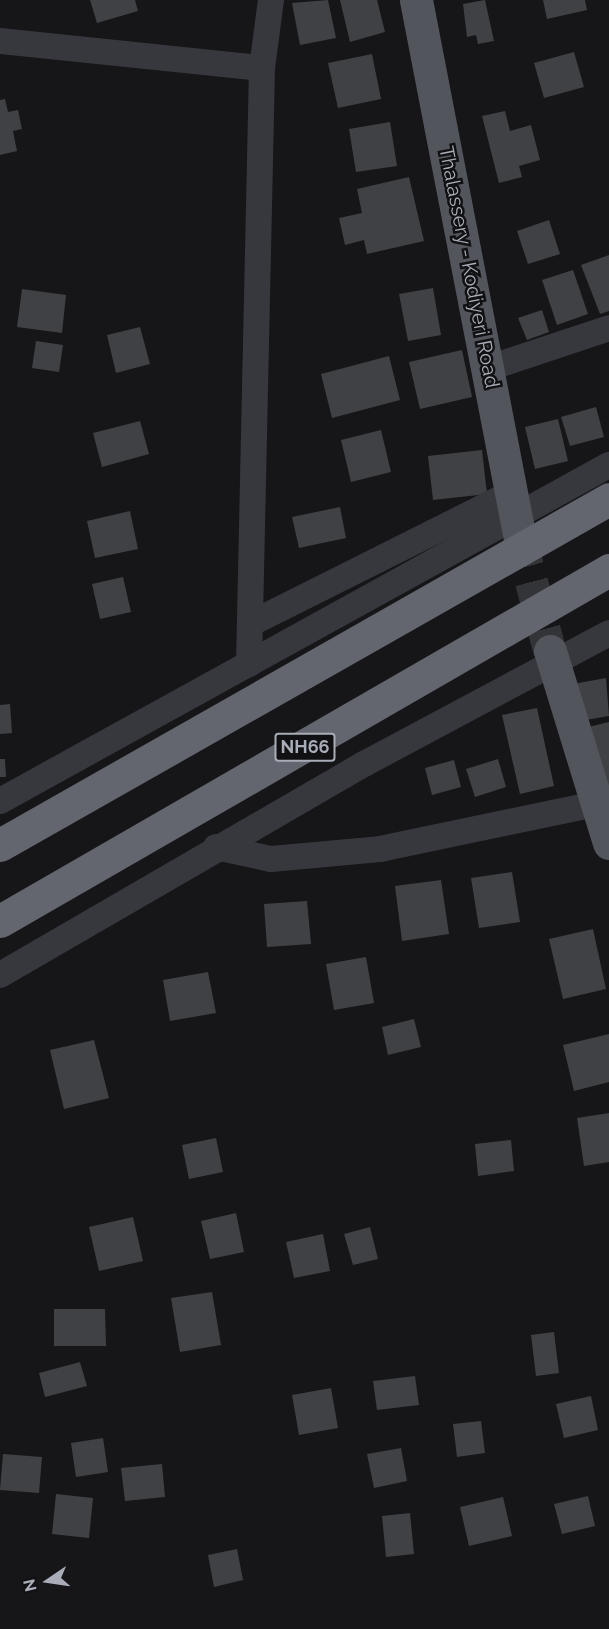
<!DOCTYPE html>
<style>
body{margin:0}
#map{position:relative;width:609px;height:1629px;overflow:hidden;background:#161618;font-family:Raleway,sans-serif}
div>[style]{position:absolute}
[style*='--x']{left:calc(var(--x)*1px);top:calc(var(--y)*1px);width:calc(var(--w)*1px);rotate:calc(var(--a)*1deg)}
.building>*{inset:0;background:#404145}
.major-tunnel>*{height:33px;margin-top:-16.5px;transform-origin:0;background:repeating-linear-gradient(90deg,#333438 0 33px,transparent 0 49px)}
.minor>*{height:26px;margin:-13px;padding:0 13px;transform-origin:13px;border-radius:13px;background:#37383d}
.major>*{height:33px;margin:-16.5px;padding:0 16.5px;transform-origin:16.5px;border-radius:16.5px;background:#53555c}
.highway>*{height:33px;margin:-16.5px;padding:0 16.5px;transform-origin:16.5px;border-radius:16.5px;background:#63666e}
span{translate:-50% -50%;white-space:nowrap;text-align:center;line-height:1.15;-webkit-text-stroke:5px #111113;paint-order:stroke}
.shield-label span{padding:2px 4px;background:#111113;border:2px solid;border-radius:4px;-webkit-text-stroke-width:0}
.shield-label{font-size:18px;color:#a8adb8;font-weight:700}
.street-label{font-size:20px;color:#a8adb8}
.north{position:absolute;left:18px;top:1551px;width:60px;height:60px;-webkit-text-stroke:4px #111113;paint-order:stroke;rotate:257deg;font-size:16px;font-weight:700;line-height:24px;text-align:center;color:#a8adb8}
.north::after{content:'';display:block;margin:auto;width:21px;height:27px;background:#a8adb8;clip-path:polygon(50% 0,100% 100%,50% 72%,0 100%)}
</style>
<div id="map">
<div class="building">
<div style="clip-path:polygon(90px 0,135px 0,138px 11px,97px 23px)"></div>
<div style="clip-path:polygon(328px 0,336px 38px,300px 45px,292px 3px)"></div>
<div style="clip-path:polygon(340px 0,377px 0,385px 32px,350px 42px)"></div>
<div style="clip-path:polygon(485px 0,494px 41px,478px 44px,476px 35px,467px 37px,463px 4px)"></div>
<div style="clip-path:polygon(543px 0,585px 0,587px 10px,547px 19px)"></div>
<div style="clip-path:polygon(574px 52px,584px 87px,544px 98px,534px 63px)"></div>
<div style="clip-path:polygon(372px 54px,381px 99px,338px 108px,328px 63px)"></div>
<div style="clip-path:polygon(5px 99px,8px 112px,18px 110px,22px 129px,13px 131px,17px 151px,0 155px,0 100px)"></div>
<div style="clip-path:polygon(505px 111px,510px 131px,531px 125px,540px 160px,519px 166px,522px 177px,499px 183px,482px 116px)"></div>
<div style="clip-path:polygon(390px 122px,397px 166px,356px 172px,349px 129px)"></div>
<div style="clip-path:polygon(409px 177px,424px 241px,367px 254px,364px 240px,345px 245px,339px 218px,362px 213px,357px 189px)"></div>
<div style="clip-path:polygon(549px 220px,560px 254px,528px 264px,517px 231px)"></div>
<div style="clip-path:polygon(609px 255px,609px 311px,600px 314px,581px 265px)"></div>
<div style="clip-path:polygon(573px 270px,588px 314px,557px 325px,542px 280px)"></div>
<div style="clip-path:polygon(433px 288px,441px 335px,408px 341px,399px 294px)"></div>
<div style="clip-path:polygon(22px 289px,66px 295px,62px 333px,17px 327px)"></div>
<div style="clip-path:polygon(542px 310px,549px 332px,527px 340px,518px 318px)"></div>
<div style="clip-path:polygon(140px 327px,150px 364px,116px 373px,107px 335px)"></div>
<div style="clip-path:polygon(36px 341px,63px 345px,59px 372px,32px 368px)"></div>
<div style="clip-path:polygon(462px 350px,472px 397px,420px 409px,409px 362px)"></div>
<div style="clip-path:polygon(389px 356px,400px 400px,332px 418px,321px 374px)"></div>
<div style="clip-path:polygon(596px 407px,604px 437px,570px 446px,561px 417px)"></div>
<div style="clip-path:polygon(558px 419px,568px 461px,535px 469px,525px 427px)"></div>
<div style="clip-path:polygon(140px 421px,149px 454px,102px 467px,93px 433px)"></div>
<div style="clip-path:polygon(381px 430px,391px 472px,351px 482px,341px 440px)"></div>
<div style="clip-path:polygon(482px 450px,487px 494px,433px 500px,428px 456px)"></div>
<div style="clip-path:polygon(340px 507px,346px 538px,299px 548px,292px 517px)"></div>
<div style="clip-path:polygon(130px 511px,138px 549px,95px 558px,87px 521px)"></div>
<div style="clip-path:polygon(123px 577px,131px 612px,100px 619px,92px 584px)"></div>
<div style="clip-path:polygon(606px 678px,609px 716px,580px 721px,573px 684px)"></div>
<div style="clip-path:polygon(10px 704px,12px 733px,0 734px,0 705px)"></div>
<div style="clip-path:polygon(537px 708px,554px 786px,520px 794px,502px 715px)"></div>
<div style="clip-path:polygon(609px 722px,609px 791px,584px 728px)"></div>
<div style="clip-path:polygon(0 759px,5px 759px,6px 777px,0 777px)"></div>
<div style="clip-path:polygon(498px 759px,506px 787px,475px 797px,466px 769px)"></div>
<div style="clip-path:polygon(454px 760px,461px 787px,432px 795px,425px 768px)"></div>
<div style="clip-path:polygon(512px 872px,520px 922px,479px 928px,471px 878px)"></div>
<div style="clip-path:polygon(441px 880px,449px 934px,402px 941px,395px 886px)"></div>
<div style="clip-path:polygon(307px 901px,311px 944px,267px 947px,264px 904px)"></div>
<div style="clip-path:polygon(593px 929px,606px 989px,563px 999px,549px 939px)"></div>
<div style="clip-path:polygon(366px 957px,374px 1003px,334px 1010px,326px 964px)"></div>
<div style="clip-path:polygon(208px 972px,216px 1013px,170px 1021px,163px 980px)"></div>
<div style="clip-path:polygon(414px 1019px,421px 1047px,388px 1055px,382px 1027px)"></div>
<div style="clip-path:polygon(609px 1034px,609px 1082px,574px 1091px,563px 1045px)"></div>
<div style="clip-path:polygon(94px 1040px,109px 1098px,64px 1109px,50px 1050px)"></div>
<div style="clip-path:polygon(609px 1113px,609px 1162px,584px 1166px,577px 1118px)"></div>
<div style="clip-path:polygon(216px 1138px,223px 1172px,189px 1179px,182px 1145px)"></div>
<div style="clip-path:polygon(511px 1140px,514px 1171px,478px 1176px,475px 1144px)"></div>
<div style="clip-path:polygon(236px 1213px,244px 1252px,210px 1259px,201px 1221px)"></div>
<div style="clip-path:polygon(133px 1217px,143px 1261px,99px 1271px,89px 1227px)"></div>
<div style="clip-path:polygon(370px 1227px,378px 1259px,353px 1265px,344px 1234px)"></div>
<div style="clip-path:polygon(323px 1234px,330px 1271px,294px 1278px,286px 1242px)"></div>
<div style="clip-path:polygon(212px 1292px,221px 1345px,180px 1352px,171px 1298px)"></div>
<div style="clip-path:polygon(54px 1309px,105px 1309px,106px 1346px,54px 1346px)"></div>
<div style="clip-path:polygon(554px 1332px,559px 1373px,536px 1376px,531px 1335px)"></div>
<div style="clip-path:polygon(80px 1362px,87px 1386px,45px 1397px,39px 1373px)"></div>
<div style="clip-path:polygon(415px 1376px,419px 1405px,377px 1410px,373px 1381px)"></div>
<div style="clip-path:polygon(331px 1388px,338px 1428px,299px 1435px,292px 1395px)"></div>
<div style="clip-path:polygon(591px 1396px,598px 1430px,564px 1438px,556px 1404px)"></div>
<div style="clip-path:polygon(481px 1421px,485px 1453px,457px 1457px,453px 1424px)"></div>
<div style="clip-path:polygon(103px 1438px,108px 1472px,76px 1477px,71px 1443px)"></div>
<div style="clip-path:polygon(401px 1448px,407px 1481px,374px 1488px,367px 1454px)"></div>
<div style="clip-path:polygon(3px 1454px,42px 1457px,39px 1493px,0 1490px)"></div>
<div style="clip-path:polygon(162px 1464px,165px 1497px,125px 1501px,121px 1468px)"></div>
<div style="clip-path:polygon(56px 1494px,93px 1498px,89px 1538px,52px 1534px)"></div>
<div style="clip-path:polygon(588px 1496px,595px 1526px,562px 1534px,554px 1504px)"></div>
<div style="clip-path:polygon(503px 1497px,512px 1536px,469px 1546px,460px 1507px)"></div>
<div style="clip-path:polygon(410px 1513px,414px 1554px,386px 1557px,382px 1516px)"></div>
<div style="clip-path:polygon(237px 1549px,243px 1580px,214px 1587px,208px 1555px)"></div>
</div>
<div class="major-tunnel">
<div style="--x:519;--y:534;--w:121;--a:75.2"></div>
</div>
<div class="minor">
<div style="--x:0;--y:41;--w:263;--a:5.9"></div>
<div style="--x:489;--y:368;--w:126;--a:-18.4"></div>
<div style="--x:250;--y:624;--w:291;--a:-26.6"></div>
<div style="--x:249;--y:664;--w:596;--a:-88.75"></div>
<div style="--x:262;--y:68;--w:69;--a:-82.5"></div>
<div style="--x:0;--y:801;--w:696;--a:-28.89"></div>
<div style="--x:216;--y:847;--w:56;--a:12.3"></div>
<div style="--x:271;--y:859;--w:109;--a:-5.2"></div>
<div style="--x:380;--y:849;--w:234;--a:-11.8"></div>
<div style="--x:0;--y:975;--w:421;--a:-30.1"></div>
<div style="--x:364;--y:764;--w:278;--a:-28.1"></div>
</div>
<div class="major">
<div style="--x:416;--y:0;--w:544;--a:79.08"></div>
<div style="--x:550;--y:651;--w:201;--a:72.9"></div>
</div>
<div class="highway">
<div style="--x:0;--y:845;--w:700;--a:-29.6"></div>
<div style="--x:0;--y:921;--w:703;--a:-29.96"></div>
</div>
<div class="shield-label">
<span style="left:305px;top:747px">NH66</span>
</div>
<div class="street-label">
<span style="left:469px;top:267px;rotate:79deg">Thalassery - Kodiyeri Road</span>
</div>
<div class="north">N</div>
</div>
